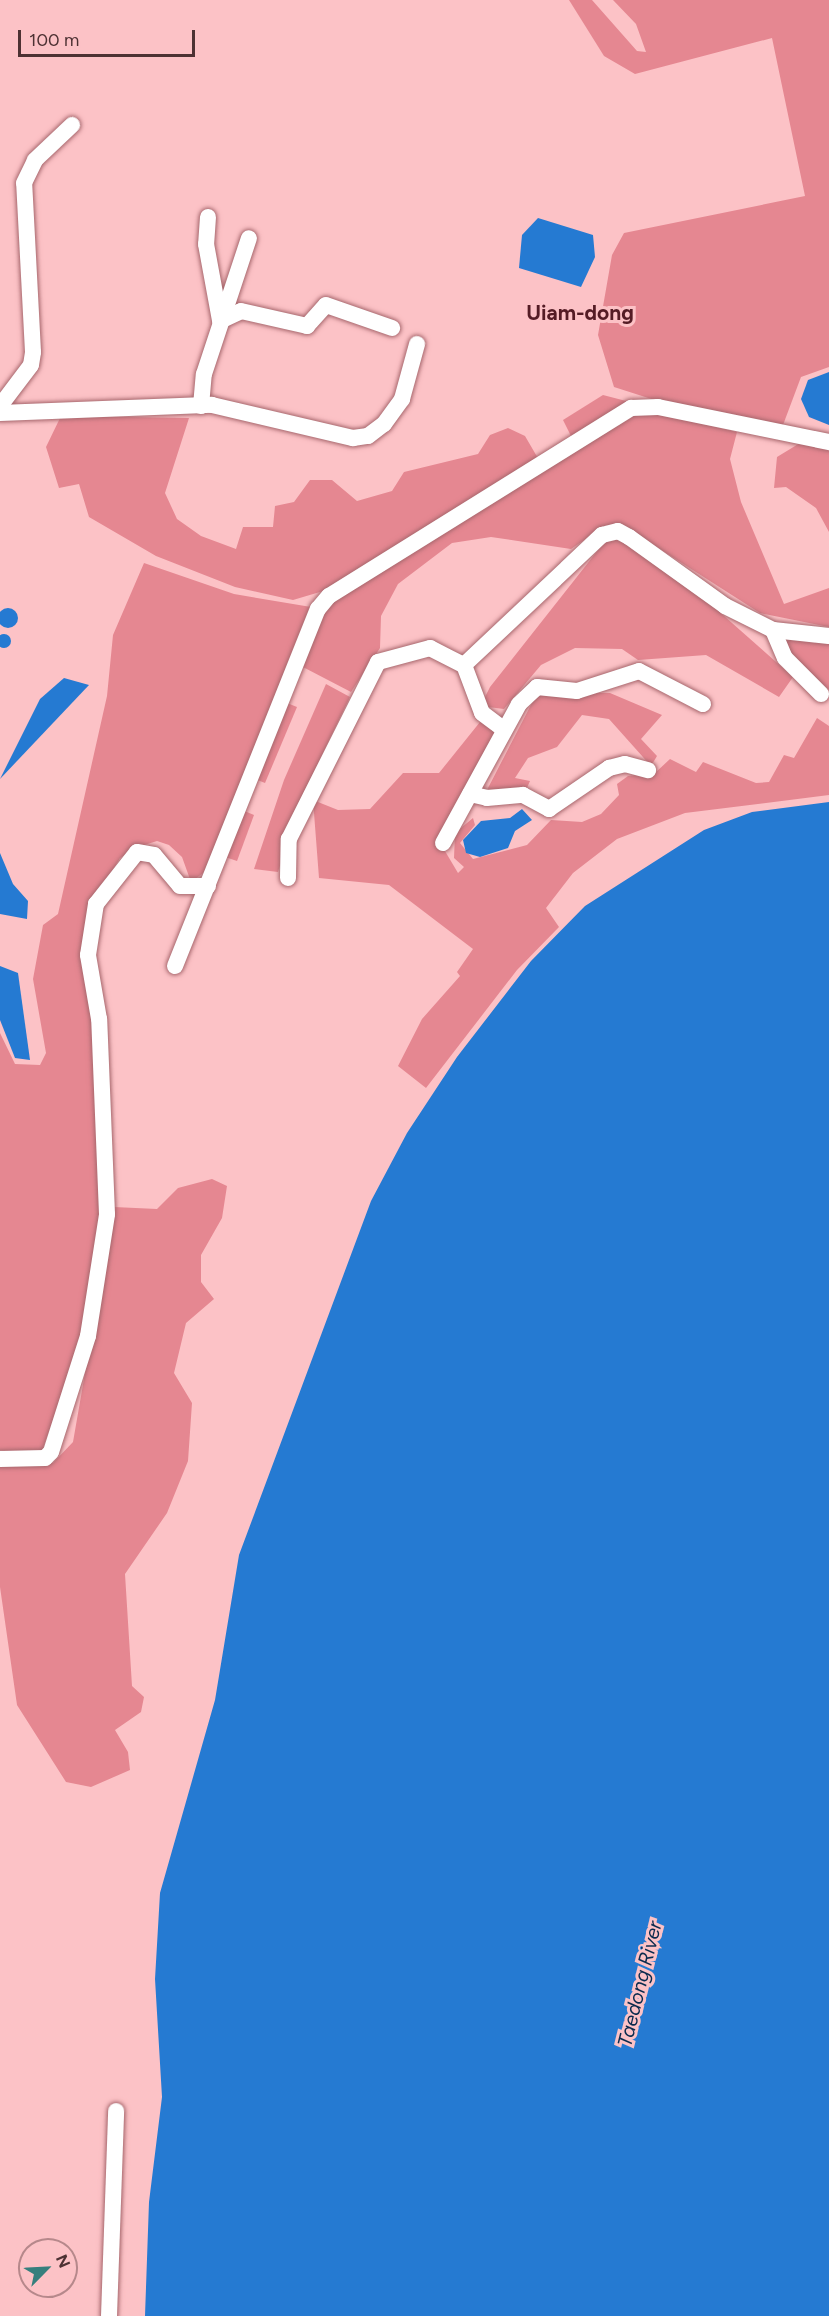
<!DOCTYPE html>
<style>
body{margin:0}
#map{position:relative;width:829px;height:2316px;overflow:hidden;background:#fcc2c6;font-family:Figtree,sans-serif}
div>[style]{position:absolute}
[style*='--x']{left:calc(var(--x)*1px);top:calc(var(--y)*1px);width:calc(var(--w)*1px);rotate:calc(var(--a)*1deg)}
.green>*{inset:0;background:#e58791}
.water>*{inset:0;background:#257ad2}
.round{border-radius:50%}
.roads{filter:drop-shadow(0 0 2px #a7676d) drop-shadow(0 0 2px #a7676d)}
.minor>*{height:16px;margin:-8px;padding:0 8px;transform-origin:8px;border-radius:8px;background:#fff}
span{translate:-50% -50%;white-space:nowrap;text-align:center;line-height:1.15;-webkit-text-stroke:6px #fcc2c6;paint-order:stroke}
.water-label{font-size:20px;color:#0a2b4e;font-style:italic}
.quarter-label{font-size:21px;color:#541c25;font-weight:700}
.north{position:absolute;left:18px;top:2238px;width:60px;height:60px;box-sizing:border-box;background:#fcc2c6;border:2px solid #b6888b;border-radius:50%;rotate:66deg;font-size:16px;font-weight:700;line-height:24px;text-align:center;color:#4d3133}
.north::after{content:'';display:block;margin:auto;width:21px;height:27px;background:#367f7d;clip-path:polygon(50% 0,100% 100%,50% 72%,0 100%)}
.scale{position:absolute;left:18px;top:30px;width:177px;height:27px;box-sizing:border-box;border:3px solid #4d3133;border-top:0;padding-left:8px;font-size:18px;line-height:21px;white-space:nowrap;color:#4d3133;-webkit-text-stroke:4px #fcc2c6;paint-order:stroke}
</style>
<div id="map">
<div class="green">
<div style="clip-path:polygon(569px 0,592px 0,637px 51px,646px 52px,636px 24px,613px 0,829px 0,829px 367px,801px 377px,783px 425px,667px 404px,614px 387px,598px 335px,612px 255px,624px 233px,805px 196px,772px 38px,635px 74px,604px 56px)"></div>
<div style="clip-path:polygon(603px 395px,626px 401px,626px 406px,574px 442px,563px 420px)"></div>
<div style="clip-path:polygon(644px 410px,737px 432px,730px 459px,741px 502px,784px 604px,829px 588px,829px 627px,760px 613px,624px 526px,606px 525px,571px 549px,491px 537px,452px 543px,398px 584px,381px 616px,380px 648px,351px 692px,301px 666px,330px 600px)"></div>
<div style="clip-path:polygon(61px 416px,189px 418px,165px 493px,177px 519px,201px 536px,236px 549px,243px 527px,273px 527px,275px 506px,294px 502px,310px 480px,332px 480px,357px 501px,392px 491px,404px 472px,478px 454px,490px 435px,508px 428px,525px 436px,539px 460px,330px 589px,293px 600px,235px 587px,156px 556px,89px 517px,79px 484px,59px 488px,46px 447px)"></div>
<div style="clip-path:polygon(800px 443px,829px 450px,829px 532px,816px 508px,786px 487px,774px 488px,777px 457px)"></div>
<div style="clip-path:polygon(617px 537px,706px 600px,793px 677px,779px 697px,706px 655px,638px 660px,622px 649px,575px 648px,541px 665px,504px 709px,488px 707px,483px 701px,490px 687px,606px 540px)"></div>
<div style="clip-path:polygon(144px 563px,234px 594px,311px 607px,206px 871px,191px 882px,182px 857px,169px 845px,157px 841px,138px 847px,120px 858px,90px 908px,102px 1215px,80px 1341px,64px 1389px,42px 1451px,19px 1455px,0 1450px,0 1033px,15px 1064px,40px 1065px,46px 1053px,33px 979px,43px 925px,58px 914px,107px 696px,113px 635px)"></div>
<div style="clip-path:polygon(793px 637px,829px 641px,829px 690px,788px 652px,785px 643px)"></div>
<div style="clip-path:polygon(326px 684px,350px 697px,303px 794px,278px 872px,254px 869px,284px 780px)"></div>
<div style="clip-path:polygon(546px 693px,610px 693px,662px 715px,641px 739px,657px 756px,651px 766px,609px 719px,582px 715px,557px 747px,528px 758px,515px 778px,530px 781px,526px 790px,490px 794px,488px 788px,534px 699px)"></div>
<div style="clip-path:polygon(287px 703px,297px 707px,265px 783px,255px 779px)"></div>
<div style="clip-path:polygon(817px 718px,829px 726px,829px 795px,685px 813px,617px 839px,573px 873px,546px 908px,559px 927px,517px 970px,426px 1088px,398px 1066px,422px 1019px,460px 976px,457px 972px,473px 949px,389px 885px,319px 878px,313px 800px,338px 810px,370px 809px,403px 773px,439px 773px,480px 722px,488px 722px,496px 736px,439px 841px,458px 873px,464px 867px,454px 858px,455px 833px,473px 818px,475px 825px,460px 843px,473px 859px,527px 845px,551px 820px,582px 822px,601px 814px,619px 795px,617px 784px,628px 776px,655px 773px,670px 759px,696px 772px,703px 762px,756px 783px,769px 782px,784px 755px,794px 758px)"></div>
<div style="clip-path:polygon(242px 810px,254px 815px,237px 861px,225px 857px)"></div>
<div style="clip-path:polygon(212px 1179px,227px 1186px,222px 1218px,201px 1255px,201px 1282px,214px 1299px,186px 1323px,174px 1373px,192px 1403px,188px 1461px,167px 1513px,125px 1574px,132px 1686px,144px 1697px,141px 1712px,115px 1730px,128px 1752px,130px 1770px,91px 1787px,66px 1782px,17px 1705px,0 1587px,0 1462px,53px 1463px,73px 1442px,114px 1207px,157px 1209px,178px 1188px)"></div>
</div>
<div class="water">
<div style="clip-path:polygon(538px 218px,593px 235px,595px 257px,581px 287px,519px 268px,522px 235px)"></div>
<div style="clip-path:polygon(829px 372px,829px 425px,809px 417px,801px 399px,808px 380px)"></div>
<div class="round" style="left:-2px;top:608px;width:20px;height:20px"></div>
<div class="round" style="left:-3px;top:634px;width:14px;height:14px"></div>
<div style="clip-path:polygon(64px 678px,89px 685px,0 779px,40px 699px)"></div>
<div style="clip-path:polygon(829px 802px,829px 2316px,145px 2316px,149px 2202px,162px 2097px,155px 1979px,160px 1893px,215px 1700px,239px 1555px,371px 1201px,407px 1133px,457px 1057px,531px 961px,585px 906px,704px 830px,752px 812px)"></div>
<div style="clip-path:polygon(522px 809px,532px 820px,515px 831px,508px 848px,480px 857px,466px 853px,463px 840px,481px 821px,510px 818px)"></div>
<div style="clip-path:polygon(0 853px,13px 884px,28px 901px,27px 919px,0 914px)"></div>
<div style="clip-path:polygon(0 966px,18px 973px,30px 1060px,15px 1058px,0 1020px)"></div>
</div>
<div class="roads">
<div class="minor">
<div style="--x:208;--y:217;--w:27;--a:94"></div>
<div style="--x:206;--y:244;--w:77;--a:79.6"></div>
<div style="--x:220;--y:321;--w:23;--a:-25"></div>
<div style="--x:241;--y:311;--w:68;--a:12.8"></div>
<div style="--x:307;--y:326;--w:28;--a:-48"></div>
<div style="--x:326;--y:305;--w:70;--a:19.2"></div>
<div style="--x:0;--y:406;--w:51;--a:-52.9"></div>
<div style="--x:31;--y:365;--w:13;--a:-81"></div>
<div style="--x:33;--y:352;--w:169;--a:-93"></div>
<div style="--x:24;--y:183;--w:25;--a:-64"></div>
<div style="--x:35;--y:160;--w:51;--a:-43.4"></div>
<div style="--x:201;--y:406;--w:32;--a:-85"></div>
<div style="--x:204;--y:374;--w:143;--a:-71.7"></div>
<div style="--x:0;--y:413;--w:212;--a:-2.2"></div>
<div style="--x:212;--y:405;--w:145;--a:13.2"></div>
<div style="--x:353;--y:438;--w:15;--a:-8"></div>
<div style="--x:368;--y:436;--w:20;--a:-37"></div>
<div style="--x:384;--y:424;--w:31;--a:-54"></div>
<div style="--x:402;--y:399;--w:57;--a:-74.7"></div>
<div style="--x:773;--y:630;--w:30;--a:67"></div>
<div style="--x:785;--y:658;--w:51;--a:45"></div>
<div style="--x:464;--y:665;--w:51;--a:69.4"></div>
<div style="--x:482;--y:713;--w:26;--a:37"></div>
<div style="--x:470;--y:794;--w:17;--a:13"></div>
<div style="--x:487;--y:798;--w:36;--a:-5"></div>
<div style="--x:523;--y:795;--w:30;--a:28"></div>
<div style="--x:549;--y:809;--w:73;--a:-34.3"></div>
<div style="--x:609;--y:768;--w:16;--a:-14"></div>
<div style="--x:625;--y:764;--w:24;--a:15"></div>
<div style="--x:443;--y:843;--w:158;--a:-61.3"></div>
<div style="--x:519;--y:704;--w:25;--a:-43"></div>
<div style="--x:537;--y:687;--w:40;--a:5.7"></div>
<div style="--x:577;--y:691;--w:65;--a:-17.9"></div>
<div style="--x:639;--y:671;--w:72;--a:27.3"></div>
<div style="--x:288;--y:878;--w:39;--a:-89"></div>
<div style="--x:289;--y:839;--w:198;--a:-63.3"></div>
<div style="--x:378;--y:662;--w:54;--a:-15.1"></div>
<div style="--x:430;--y:648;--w:38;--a:27"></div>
<div style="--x:464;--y:665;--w:190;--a:-43.3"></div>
<div style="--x:602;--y:535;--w:16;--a:-14"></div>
<div style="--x:618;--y:531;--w:13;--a:29"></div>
<div style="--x:629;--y:537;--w:118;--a:35.7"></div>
<div style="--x:725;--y:606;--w:54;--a:26.6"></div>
<div style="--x:773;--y:630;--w:56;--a:6.1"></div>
<div style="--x:175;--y:966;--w:385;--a:-68.2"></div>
<div style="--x:318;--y:609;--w:17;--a:-50"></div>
<div style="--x:329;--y:596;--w:356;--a:-31.9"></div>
<div style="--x:631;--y:408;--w:27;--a:-2"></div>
<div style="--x:658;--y:407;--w:175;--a:11.6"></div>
<div style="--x:0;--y:1459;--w:45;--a:-1.3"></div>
<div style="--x:45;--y:1458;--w:8;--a:-45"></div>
<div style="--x:51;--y:1452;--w:122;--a:-72.3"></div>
<div style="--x:88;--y:1336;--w:123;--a:-81.1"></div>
<div style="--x:107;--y:1214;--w:195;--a:-92.3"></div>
<div style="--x:99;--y:1019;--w:65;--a:-99.8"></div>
<div style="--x:88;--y:955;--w:52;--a:-81.1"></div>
<div style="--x:96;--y:904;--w:66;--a:-51.7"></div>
<div style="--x:137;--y:852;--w:17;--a:10"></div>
<div style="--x:154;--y:855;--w:40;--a:50"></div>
<div style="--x:180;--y:886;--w:28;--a:0"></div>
<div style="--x:109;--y:2316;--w:205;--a:-88"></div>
</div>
</div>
<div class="water-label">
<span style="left:640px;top:1984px;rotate:-76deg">Taedong River</span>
</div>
<div class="quarter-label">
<span style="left:580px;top:313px">Uiam-dong</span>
</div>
<div class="north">N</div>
<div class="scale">100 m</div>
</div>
